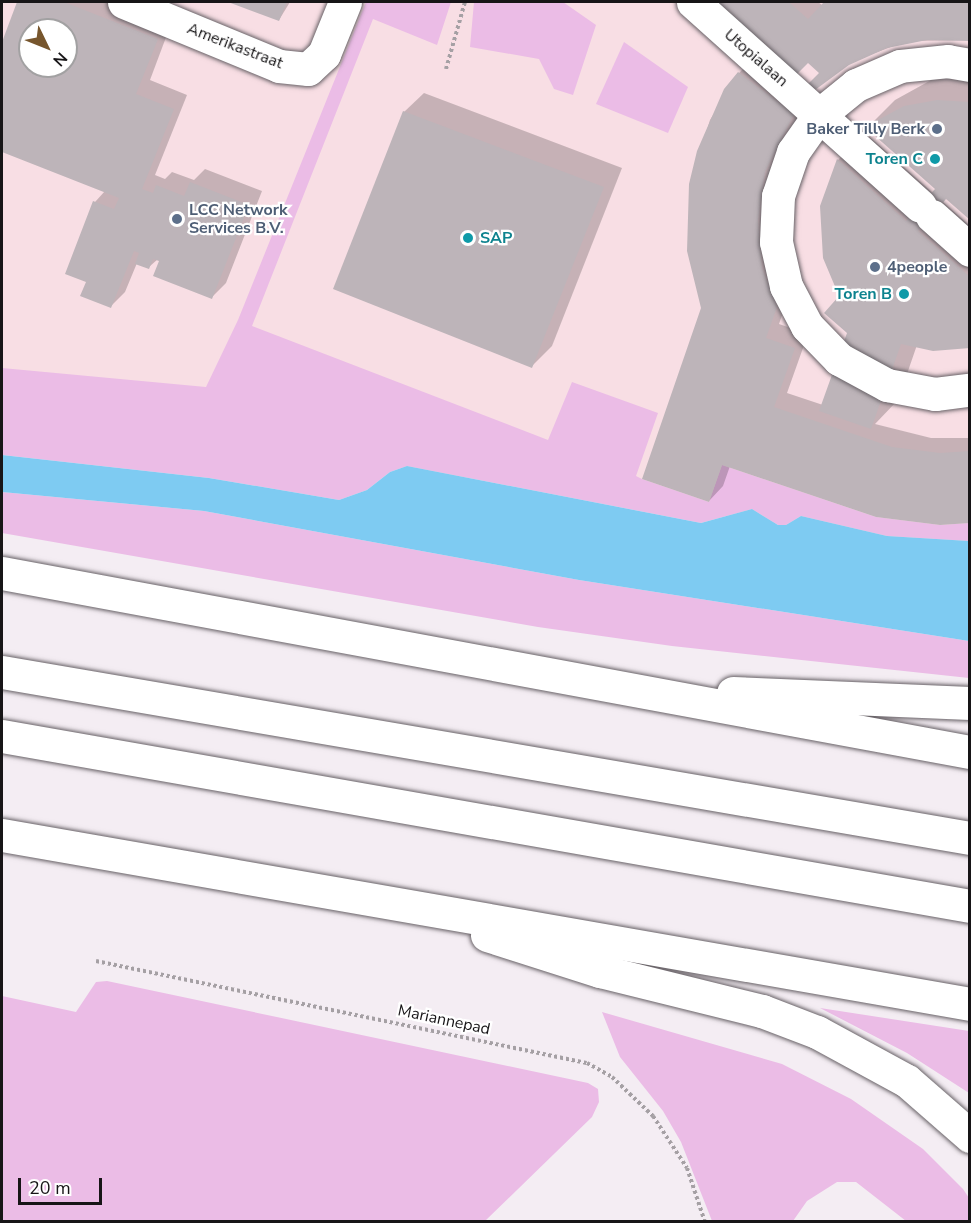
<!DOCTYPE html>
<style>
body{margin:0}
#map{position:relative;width:971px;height:1223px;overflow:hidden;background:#f4edf3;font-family:"Nunito Sans",sans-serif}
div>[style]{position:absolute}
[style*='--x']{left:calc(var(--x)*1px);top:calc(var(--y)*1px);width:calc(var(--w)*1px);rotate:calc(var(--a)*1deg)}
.industrial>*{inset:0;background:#f8dee4}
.green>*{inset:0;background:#ebbce6}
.water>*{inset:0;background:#7ecbf2}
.shadow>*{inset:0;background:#0003}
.building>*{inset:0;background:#bdb4b9}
.path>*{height:4px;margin-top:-2px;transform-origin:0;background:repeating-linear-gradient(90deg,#a5a0a4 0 3px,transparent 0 6px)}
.roads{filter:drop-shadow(0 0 2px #686267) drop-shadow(0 0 2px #686267)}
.minor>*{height:33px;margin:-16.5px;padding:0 16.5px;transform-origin:16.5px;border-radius:16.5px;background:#fff}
.highway>*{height:33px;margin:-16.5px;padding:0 16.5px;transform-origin:16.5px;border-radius:16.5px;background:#fff}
.dots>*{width:16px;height:16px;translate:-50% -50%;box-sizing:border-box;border:3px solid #fff;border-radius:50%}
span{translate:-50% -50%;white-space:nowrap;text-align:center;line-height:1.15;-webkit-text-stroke:4.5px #fff;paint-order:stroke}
.street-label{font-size:16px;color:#171517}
.service-label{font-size:16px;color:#4e5e75;font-weight:700}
.right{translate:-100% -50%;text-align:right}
.left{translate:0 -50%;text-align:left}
.culture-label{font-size:16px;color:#0d838f;font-weight:700}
.frame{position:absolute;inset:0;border:3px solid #171517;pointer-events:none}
.north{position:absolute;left:18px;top:18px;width:60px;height:60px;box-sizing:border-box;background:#fff;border:2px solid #a2a1a2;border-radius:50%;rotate:133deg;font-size:16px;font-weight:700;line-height:24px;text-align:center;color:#171517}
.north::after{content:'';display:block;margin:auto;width:21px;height:27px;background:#77562d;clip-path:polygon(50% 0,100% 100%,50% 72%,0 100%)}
.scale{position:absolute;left:18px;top:1178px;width:84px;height:27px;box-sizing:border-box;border:3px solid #171517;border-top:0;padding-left:8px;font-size:18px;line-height:21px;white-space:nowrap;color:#171517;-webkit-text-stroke:4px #fff;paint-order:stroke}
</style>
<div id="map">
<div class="industrial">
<div style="clip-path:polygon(evenodd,2px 2px,969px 2px,969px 552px,2px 409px,2px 2px,30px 30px,66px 30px,66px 66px,30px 66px,30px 30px)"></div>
</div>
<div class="green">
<div style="clip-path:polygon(366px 2px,451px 2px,437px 45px,373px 19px,252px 326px,548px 440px,572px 382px,658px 413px,636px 476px,642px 479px,709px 502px,722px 465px,876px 517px,940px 525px,969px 523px,969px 541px,887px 536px,801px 516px,786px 525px,778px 525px,752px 509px,701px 523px,407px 466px,390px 472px,367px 490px,339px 500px,209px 478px,2px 455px,2px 368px,206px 387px,238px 320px)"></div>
<div style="clip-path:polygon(474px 2px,563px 2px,596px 25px,573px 95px,554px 89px,539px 59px,470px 47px)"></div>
<div style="clip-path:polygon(624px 42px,688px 87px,668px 133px,596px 104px)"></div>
<div style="clip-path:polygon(2px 492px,204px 511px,579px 580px,969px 641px,969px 678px,672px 646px,538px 627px,2px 533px)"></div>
<div style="clip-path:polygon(107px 981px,588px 1083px,598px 1089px,599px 1102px,592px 1117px,485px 1221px,2px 1221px,2px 996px,76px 1012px,96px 982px)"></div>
<div style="clip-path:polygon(820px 1008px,969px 1031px,969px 1093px,907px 1053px)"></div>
<div style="clip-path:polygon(602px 1012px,782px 1064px,851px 1099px,923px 1149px,963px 1189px,969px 1198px,969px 1221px,906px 1221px,856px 1182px,837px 1182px,807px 1201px,793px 1221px,712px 1221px,681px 1142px,663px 1111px,620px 1057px)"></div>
</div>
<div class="water">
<div style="clip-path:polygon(2px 455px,209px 478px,339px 500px,367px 490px,390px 472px,407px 466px,701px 523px,752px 509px,778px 525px,786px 525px,801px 516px,887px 536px,969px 541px,969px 641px,579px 580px,204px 511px,2px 492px)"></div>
</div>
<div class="shadow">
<div style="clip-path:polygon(evenodd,19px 2px,114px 2px,171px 24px,150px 80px,187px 95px,155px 175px,165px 179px,172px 172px,194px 180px,205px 169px,262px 191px,226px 283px,212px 297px,158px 259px,149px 267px,137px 263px,125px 292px,111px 306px,88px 281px,67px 273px,95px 202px,105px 191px,2px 150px,2px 46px,19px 2px,30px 30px,66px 30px,66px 66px,30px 66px,30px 30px)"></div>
<div style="clip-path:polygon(232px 2px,290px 2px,279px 20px)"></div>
<div style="clip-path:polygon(718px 2px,818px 2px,822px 5px,826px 2px,970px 2px,970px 40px,907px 41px,821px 73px,808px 62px,797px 72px)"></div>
<div style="clip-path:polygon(753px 59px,807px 100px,779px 156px,790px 292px,779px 324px,808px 334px,787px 393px,823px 405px,849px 333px,841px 296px,838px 160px,865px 133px,933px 193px,937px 189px,868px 127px,895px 100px,933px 79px,970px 73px,970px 218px,947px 197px,943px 202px,970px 226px,970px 345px,917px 345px,898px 400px,875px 424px,931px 438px,970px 438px,970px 522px,730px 466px,723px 486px,709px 501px,703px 308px,691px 184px,710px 120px,739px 73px)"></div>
<div style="clip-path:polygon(424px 93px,622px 168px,552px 346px,532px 366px,404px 112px)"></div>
</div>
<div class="building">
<div style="clip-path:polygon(evenodd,17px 2px,64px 2px,158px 39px,136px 94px,174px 109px,142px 189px,153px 193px,156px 185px,184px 196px,190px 182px,249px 205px,212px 299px,153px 276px,159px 261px,153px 259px,149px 269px,135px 264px,139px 253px,134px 251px,111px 308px,80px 296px,86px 282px,65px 274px,93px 201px,114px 209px,119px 198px,2px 152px,2px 42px,17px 2px,30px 30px,66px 30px,66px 66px,30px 66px,30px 30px)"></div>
<div style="clip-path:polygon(228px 2px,287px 2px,279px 21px)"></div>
<div style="clip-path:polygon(716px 2px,789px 2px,808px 19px,824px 2px,970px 2px,970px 41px,927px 40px,887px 48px,849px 65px,815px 90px,808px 84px,819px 73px,808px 63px,797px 74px)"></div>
<div style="clip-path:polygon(738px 72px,794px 114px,765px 172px,758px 220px,762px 268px,777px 307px,766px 338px,795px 348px,774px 407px,892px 447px,940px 453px,970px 451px,970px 523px,940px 525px,876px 517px,722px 465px,709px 502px,642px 479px,701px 308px,687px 251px,689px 184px,697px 151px,724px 89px)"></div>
<div style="clip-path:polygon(937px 100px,970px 102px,970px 220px,946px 199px,918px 231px,970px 277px,970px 348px,933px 351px,901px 344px,871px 429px,819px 411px,847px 333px,824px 313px,839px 296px,823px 258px,820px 206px,837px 159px,906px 221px,935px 189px,865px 127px,904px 106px)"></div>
<div style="clip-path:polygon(403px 111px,604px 187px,532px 368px,333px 289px)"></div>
</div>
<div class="path">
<div style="--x:446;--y:69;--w:70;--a:-74.2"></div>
<div style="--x:96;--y:961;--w:501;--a:11.74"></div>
<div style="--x:587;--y:1063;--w:29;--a:29"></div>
<div style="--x:612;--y:1077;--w:57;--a:43.6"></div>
<div style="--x:653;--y:1116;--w:62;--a:56.8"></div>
<div style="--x:687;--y:1168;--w:57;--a:71.6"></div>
</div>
<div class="roads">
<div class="minor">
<div style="--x:124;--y:2;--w:168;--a:22.4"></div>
<div style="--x:279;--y:66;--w:29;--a:6"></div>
<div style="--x:308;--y:69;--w:22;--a:-43"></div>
<div style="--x:324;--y:54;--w:56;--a:-68"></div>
<div style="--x:693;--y:2;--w:305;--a:41.9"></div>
<div style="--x:970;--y:65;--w:22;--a:-170"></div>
<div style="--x:948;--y:61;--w:48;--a:174.1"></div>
<div style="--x:900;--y:66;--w:48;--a:156.6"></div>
<div style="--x:856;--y:85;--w:48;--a:141"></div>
<div style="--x:819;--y:115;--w:45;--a:125.1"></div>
<div style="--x:793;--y:152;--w:46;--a:108.8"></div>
<div style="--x:778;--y:196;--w:46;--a:92.5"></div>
<div style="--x:776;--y:242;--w:45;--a:77.2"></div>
<div style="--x:786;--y:286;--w:45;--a:62.3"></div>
<div style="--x:807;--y:326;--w:46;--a:45.9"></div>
<div style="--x:839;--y:359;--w:55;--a:28.4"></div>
<div style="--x:887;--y:385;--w:49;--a:10.6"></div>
<div style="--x:935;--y:394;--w:35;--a:-7"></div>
<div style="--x:932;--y:216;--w:51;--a:41.8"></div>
</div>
<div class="highway">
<div style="--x:2;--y:573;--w:984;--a:10.48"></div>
<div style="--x:2;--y:672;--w:982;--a:9.73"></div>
<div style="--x:733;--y:693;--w:237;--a:2.4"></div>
<div style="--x:2;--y:736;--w:983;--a:9.96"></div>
<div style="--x:2;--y:835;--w:983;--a:9.9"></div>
<div style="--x:487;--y:935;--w:119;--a:17.7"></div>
<div style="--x:600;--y:971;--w:167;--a:13.9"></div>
<div style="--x:762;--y:1011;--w:59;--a:20.9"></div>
<div style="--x:817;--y:1032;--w:102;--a:28.6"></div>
<div style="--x:907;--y:1081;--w:84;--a:41.1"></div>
</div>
</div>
<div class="dots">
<div style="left:937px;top:129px;background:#5c6f8a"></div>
<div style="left:935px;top:159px;background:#0f9aa8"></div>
<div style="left:177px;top:219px;background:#5c6f8a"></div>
<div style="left:468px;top:238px;background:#0f9aa8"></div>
<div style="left:875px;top:267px;background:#5c6f8a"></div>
<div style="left:904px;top:294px;background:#0f9aa8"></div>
</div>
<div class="street-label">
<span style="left:235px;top:46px;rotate:21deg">Amerikastraat</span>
<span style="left:756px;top:58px;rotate:41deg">Utopialaan</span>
<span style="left:444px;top:1020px;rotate:12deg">Mariannepad</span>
</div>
<div class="service-label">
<span class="right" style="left:925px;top:129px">Baker Tilly Berk</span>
<span class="left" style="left:189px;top:219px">LCC Network<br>Services B.V.</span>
<span class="left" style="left:887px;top:267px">4people</span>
</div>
<div class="culture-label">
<span class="right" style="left:923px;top:159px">Toren C</span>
<span class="left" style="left:480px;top:238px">SAP</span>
<span class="right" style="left:892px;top:294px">Toren B</span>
</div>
<div class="frame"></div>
<div class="north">N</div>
<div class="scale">20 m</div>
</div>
